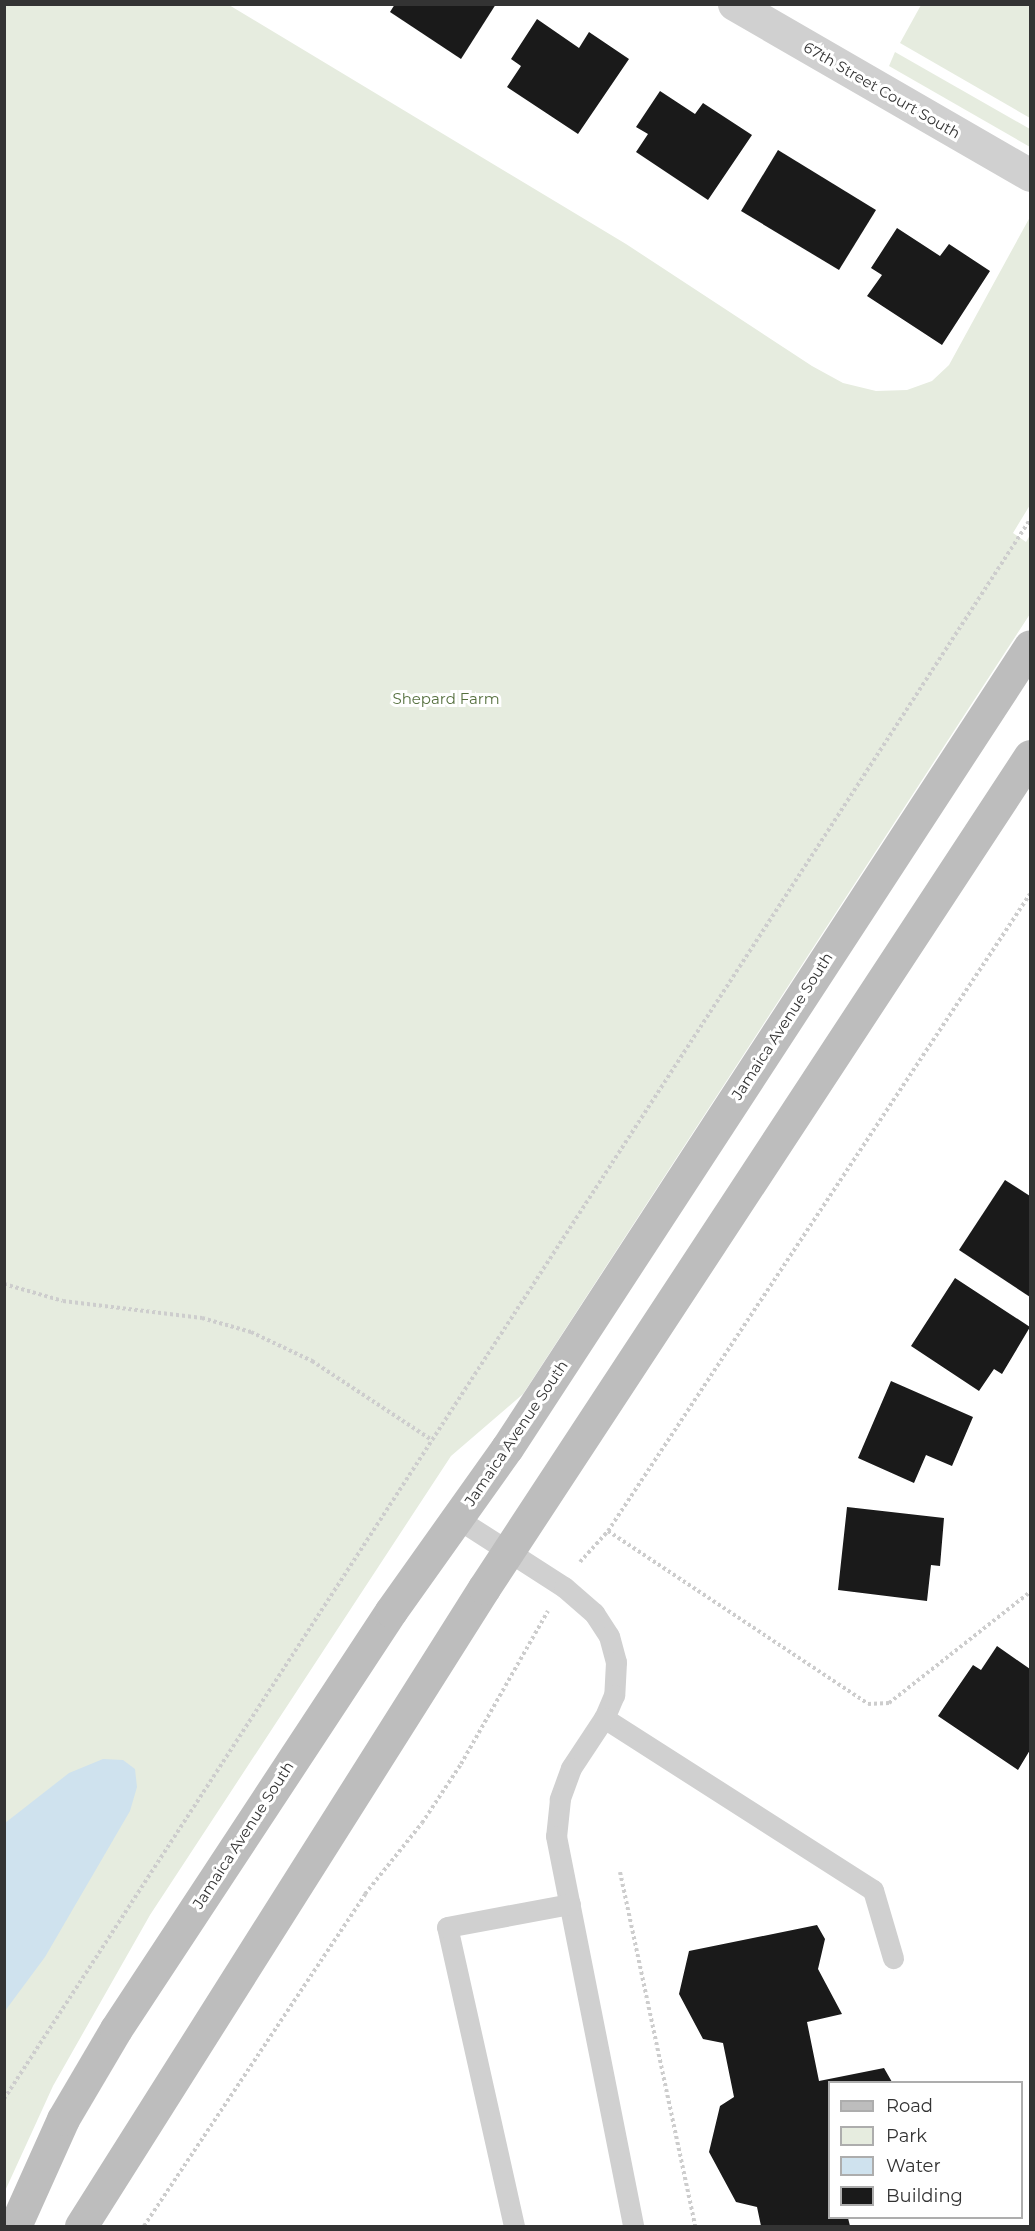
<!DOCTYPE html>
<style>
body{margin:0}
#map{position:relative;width:1035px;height:2231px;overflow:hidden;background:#fff;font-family:Montserrat,sans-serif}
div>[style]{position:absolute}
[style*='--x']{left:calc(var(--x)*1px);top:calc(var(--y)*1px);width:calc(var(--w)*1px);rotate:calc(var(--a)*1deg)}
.green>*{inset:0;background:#e6ecdf}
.water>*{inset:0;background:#cfe2ee}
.building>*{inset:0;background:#1a1a1a}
.path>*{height:4px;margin-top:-2px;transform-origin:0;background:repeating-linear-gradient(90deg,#cdcdcd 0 3px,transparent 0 6px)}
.lane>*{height:21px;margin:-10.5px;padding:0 10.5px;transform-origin:10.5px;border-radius:10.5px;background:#d0d0d0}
.street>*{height:33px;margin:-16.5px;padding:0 16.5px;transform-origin:16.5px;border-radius:16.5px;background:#d0d0d0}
.secondary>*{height:33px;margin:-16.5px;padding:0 16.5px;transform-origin:16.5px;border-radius:16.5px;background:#bdbdbd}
span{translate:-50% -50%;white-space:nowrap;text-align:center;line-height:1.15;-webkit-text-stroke:6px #fff;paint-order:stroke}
.street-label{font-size:15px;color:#333}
.park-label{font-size:15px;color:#56703f}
.frame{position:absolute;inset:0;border:6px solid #333;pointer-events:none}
.legend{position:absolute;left:828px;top:2081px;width:195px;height:138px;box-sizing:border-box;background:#fff;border:2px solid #adadad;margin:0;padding:8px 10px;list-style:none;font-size:18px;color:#333}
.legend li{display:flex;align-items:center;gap:12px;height:30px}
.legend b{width:30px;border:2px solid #adadad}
</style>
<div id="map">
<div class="green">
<div style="clip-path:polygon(5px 5px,229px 5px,626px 244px,812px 366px,843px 383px,876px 391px,907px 390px,932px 381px,949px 365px,1030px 217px,1030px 505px,1013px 533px,1026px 542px,1030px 535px,1030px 614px,523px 1394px,451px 1456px,150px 1915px,53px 2086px,5px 2191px)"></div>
<div style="clip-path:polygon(921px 5px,1030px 5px,1030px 118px,900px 43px)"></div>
<div style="clip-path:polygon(895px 52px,1030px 129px,1030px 147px,889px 66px)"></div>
</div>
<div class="water">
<div style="clip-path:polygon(103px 1759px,123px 1760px,135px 1769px,137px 1787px,130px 1811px,45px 1957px,5px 2011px,5px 1823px,69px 1773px)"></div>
</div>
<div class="building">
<div style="clip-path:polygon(395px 4px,496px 4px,461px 59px,390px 12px)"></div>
<div style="clip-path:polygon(537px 19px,579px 48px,589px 32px,629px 59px,578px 134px,507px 87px,521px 66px,511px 59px)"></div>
<div style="clip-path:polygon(660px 91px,695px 114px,703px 103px,752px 135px,708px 200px,636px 152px,648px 134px,636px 127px)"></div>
<div style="clip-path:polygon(778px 150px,876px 210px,839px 270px,741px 211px)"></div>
<div style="clip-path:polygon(897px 228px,940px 256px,949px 244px,990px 271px,942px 345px,867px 296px,882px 275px,871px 268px)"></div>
<div style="clip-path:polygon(1005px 1180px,1030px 1196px,1030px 1297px,959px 1250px)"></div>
<div style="clip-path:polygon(955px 1278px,1030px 1327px,1002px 1374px,994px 1369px,979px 1391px,911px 1346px)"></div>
<div style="clip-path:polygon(891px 1381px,973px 1417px,952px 1466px,926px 1455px,914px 1483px,858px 1458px)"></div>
<div style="clip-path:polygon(847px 1507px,944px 1518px,940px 1566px,931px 1565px,927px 1601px,838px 1590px)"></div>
<div style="clip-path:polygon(997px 1646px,1030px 1669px,1030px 1750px,1018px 1770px,938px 1716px,973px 1665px,981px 1670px)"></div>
<div style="clip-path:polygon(817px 1925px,825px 1939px,818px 1969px,842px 2014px,807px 2022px,819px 2081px,884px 2068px,892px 2082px,830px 2082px,830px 2218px,848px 2218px,850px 2226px,761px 2226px,757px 2207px,736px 2202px,709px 2152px,720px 2106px,734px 2097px,723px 2043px,703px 2039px,679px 1994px,689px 1951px)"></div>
</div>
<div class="path">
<div style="--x:4;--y:1284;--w:61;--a:16.1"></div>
<div style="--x:63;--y:1301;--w:140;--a:7"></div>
<div style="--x:202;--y:1318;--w:51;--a:15.9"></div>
<div style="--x:251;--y:1332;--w:68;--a:25.4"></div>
<div style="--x:312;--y:1361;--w:144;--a:33.4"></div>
<div style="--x:608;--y:1531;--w:312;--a:33.6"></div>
<div style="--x:868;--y:1704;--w:21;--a:-3"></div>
<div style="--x:889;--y:1703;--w:179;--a:-38.2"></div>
<div style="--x:580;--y:1562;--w:42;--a:-47.9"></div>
<div style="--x:608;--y:1531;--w:764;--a:-56.48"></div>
<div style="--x:620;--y:1872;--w:362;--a:78"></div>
<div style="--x:4;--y:2099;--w:1883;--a:-56.99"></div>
<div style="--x:144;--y:2226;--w:399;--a:-56.3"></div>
<div style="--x:365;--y:1894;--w:91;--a:-51.2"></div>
<div style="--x:422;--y:1823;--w:71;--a:-56.5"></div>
<div style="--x:461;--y:1764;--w:176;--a:-60.4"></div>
</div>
<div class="lane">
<div style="--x:458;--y:1519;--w:126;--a:32.7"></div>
<div style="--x:564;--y:1587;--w:40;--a:41"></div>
<div style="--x:594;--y:1613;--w:27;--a:57"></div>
<div style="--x:609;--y:1636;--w:27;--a:75"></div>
<div style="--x:616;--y:1662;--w:33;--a:93"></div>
<div style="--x:614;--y:1695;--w:25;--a:113"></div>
<div style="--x:604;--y:1718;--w:319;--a:32.6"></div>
<div style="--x:873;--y:1890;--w:71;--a:73.6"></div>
<div style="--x:604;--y:1718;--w:60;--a:123.4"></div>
<div style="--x:571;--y:1768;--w:33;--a:110"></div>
<div style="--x:560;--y:1799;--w:37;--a:96"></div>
<div style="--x:556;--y:1836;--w:398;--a:78.8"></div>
<div style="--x:514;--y:2226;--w:306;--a:-102.6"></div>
<div style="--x:447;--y:1927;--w:125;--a:-10.6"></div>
</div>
<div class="street">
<div style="--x:734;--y:4;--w:342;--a:30"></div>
</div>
<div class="secondary">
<div style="--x:15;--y:2226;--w:117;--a:-65.8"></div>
<div style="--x:63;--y:2119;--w:104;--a:-59.5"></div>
<div style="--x:116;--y:2029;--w:500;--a:-56.66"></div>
<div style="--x:391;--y:1611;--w:200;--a:-54.6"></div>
<div style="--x:507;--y:1448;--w:957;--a:-56.89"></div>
<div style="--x:81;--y:2226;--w:755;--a:-57.72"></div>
<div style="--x:484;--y:1588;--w:995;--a:-56.73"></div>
</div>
<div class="street-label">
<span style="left:882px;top:90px;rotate:30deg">67th Street Court South</span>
<span style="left:782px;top:1026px;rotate:-57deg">Jamaica Avenue South</span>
<span style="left:516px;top:1433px;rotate:-56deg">Jamaica Avenue South</span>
<span style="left:243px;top:1835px;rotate:-57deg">Jamaica Avenue South</span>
</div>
<div class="park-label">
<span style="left:446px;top:699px">Shepard Farm</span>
</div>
<div class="frame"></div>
<ul class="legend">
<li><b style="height:8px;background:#bdbdbd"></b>Road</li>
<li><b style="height:16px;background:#e6ecdf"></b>Park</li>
<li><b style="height:16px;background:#cfe2ee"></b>Water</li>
<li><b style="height:16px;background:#1a1a1a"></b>Building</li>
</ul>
</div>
